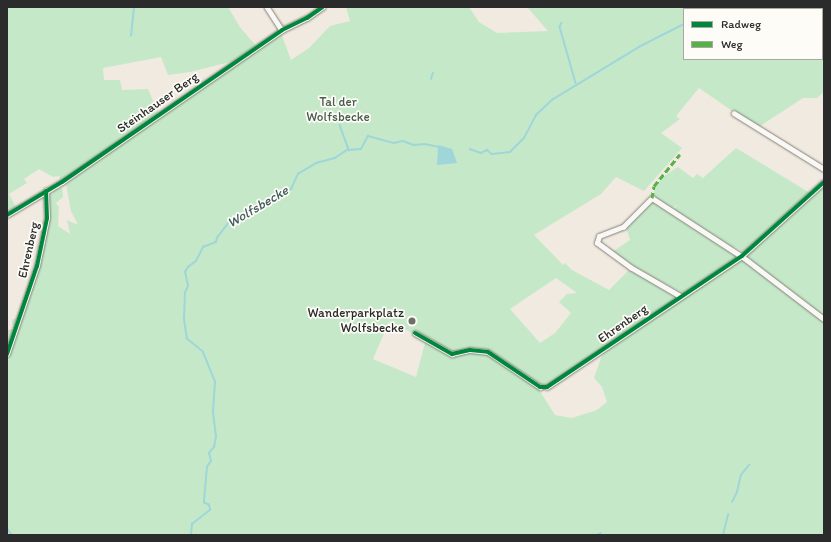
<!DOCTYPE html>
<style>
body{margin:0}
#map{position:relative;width:831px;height:542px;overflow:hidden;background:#f0eae0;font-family:Itim,sans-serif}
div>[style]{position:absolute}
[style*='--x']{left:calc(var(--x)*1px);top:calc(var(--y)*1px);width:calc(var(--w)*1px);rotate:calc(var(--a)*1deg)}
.green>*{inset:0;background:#c5e9c8}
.water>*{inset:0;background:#9fd6d9}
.stream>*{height:1.5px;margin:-0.75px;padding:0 0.75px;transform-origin:0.75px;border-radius:0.75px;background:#9fd6d9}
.roads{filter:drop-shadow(0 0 1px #84817c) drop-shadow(0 0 1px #84817c)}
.minor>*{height:4.5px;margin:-2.25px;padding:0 2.25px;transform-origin:2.25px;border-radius:2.25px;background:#f9f8f5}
.quiet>*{height:3px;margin-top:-1.5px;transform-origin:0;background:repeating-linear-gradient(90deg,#56b246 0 6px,transparent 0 9px)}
.cycleway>*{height:4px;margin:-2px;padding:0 2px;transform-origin:2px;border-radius:2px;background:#00873e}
.dots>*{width:11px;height:11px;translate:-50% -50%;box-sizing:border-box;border:2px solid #fdfcf7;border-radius:50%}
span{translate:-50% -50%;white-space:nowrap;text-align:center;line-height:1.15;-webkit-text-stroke:3.5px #fdfcf7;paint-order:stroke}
.street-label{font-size:13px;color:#2b2b2b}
.park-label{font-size:13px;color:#495a4e}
.poi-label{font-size:13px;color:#2b2b2b}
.right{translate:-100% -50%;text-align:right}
.water-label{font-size:14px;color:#435c5e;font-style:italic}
.frame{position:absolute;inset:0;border:8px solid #2b2b2b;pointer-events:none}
.legend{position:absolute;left:683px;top:8px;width:140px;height:52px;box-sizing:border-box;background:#fdfcf7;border:1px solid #a9a8a5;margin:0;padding:5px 7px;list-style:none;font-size:12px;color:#2b2b2b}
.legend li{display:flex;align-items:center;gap:8px;height:20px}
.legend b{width:20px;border:1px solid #a9a8a5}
</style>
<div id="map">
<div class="green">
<div style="clip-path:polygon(7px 7px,228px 7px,240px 27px,256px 46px,230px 62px,190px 72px,168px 75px,161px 57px,103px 68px,104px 80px,120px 80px,122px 90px,148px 89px,158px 113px,61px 181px,59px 176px,53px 177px,39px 169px,24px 179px,27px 183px,9px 194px,18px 211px,7px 218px)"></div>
<div style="clip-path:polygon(evenodd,346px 7px,469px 7px,479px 22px,497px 33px,548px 31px,527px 7px,824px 7px,824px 92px,817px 98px,803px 98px,757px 128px,699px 88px,676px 116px,680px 119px,661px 133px,682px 148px,644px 191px,616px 177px,601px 194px,534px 235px,563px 265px,565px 263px,572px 270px,609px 290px,632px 267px,683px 296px,743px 256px,824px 184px,824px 535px,7px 535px,7px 330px,13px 329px,12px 320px,20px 316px,42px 246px,47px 198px,57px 189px,62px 188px,63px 197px,56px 203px,59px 207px,58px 226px,70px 234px,67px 220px,78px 225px,71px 211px,66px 184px,281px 33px,291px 60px,309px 48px,330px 26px,350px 21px,346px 7px,684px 9px,822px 9px,822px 59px,684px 59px,684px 9px,346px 7px,556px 278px,577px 293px,567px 294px,559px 302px,571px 313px,555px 333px,540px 343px,510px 309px,556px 278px,346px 7px,389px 322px,426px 339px,416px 377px,373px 359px,389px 322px,346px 7px,602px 350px,603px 352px,594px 378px,602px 387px,607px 402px,597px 410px,572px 418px,555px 415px,536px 385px,550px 383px,602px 350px)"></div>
<div style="clip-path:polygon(736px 148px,810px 193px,746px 253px,735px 247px,726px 248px,738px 257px,683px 293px,632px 267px,612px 252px,630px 240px,626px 227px,652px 200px,671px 212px,678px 204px,671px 209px,654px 196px,655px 185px,664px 176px,678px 167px,693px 178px,697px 174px,703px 178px)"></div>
</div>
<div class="water">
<div style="clip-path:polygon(438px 145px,452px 149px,457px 163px,437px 165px)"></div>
</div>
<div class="stream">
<div style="--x:731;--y:9;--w:12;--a:0"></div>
<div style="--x:562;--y:23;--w:4;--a:117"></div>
<div style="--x:560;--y:27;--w:58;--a:74.1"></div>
<div style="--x:131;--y:36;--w:29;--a:-84"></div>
<div style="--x:431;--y:79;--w:6;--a:-72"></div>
<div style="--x:339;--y:117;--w:3;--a:-72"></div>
<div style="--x:340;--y:125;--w:27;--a:70"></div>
<div style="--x:470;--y:149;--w:12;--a:20"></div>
<div style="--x:481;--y:153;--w:7;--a:-27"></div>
<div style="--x:487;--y:150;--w:6;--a:39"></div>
<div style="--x:492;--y:154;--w:18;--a:-6"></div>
<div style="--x:510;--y:152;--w:20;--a:-45"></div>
<div style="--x:524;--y:138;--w:27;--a:-62"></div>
<div style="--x:537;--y:114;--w:21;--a:-43"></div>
<div style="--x:552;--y:100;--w:102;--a:-31.3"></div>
<div style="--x:639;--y:47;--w:51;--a:-27.1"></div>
<div style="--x:732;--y:502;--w:11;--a:-63"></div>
<div style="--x:737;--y:492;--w:17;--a:-77"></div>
<div style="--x:741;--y:475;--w:13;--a:-51"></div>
<div style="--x:7;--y:528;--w:9;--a:54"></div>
<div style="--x:191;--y:535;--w:11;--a:-85"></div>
<div style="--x:192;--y:524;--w:23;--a:-38"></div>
<div style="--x:210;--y:510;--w:5;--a:-101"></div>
<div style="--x:209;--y:505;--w:5;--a:-158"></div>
<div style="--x:204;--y:503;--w:2;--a:-90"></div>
<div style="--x:204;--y:501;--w:34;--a:-85"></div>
<div style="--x:207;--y:467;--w:7;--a:-56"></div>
<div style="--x:211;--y:461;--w:8;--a:-104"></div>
<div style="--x:209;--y:453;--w:8;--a:-50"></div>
<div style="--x:214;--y:447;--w:10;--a:-79"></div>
<div style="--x:216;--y:437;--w:26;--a:-97"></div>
<div style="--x:213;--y:411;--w:29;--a:-86"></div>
<div style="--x:215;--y:382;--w:32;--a:-112"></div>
<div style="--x:203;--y:352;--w:21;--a:-141"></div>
<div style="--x:187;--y:339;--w:20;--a:-99"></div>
<div style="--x:184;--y:319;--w:26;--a:-88"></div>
<div style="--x:185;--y:293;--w:8;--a:-67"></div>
<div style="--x:188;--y:286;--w:14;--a:-102"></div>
<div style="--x:185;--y:272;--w:6;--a:-59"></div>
<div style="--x:188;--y:267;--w:10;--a:-37"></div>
<div style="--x:196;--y:261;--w:16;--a:-63"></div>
<div style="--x:203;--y:247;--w:14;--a:-21"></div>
<div style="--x:216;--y:242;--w:4;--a:-76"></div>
<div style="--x:217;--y:238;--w:21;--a:-53"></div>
<div style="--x:230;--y:221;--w:9;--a:-13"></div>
<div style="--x:239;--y:219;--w:21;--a:-39"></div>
<div style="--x:255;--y:206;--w:14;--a:-12"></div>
<div style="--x:269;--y:203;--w:13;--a:-48"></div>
<div style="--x:278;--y:193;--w:14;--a:-17"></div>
<div style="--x:291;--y:189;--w:17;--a:-65"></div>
<div style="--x:298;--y:174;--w:21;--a:-31"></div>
<div style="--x:316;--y:163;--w:20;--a:-15"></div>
<div style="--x:335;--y:158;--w:14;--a:-34"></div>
<div style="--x:347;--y:150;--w:14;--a:-4"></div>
<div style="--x:361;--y:149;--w:15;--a:-62"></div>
<div style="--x:368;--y:136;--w:27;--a:15"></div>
<div style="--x:394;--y:143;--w:9;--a:-13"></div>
<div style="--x:403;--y:141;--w:12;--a:20"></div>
<div style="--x:414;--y:145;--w:11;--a:-5"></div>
<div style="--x:425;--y:144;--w:14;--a:12"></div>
<div style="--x:597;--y:535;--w:4;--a:-27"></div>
<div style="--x:723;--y:535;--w:21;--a:-76"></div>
</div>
<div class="roads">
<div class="minor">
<div style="--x:267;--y:7;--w:27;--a:57"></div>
<div style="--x:734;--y:113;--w:106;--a:31.9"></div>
<div style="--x:7;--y:215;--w:64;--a:-31"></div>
<div style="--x:62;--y:182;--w:267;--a:-34.6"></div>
<div style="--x:282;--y:30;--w:28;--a:-26"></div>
<div style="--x:307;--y:18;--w:19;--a:-35"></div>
<div style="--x:681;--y:297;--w:58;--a:-149.9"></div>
<div style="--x:631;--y:268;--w:42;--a:-143.7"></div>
<div style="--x:597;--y:243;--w:7;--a:-74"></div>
<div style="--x:599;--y:236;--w:26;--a:-21"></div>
<div style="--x:623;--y:227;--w:41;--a:-45"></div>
<div style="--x:652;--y:198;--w:108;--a:33"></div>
<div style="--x:743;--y:257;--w:102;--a:37.4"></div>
<div style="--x:415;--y:333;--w:43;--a:29.6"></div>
<div style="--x:452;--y:354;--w:18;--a:-13"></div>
<div style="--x:470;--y:350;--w:18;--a:6"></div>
<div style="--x:488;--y:352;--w:63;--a:33.9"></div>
<div style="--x:540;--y:387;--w:7;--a:0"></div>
<div style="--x:547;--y:387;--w:235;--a:-33.9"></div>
<div style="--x:742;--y:256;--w:110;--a:-42.1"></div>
<div style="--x:7;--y:354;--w:93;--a:-71.2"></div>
<div style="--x:37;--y:266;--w:49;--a:-78.2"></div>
<div style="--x:47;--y:218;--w:27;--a:-92"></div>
</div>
</div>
<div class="quiet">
<div style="--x:652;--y:198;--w:12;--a:-81"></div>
<div style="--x:654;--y:186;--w:41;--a:-50.9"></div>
</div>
<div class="cycleway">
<div style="--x:7;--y:215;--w:64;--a:-31"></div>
<div style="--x:62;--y:182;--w:267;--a:-34.6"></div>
<div style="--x:282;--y:30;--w:28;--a:-26"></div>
<div style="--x:307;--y:18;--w:19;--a:-35"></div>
<div style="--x:415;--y:333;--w:43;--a:29.6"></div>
<div style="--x:452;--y:354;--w:18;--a:-13"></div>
<div style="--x:470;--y:350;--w:18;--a:6"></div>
<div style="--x:488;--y:352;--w:63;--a:33.9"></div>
<div style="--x:540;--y:387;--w:7;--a:0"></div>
<div style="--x:547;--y:387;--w:235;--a:-33.9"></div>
<div style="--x:742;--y:256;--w:110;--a:-42.1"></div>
<div style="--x:7;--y:354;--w:93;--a:-71.2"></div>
<div style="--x:37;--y:266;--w:49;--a:-78.2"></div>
<div style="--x:47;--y:218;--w:27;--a:-92"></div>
</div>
<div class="dots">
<div style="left:412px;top:321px;background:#706e6a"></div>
</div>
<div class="street-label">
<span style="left:158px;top:103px;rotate:-35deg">Steinhauser Berg</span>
<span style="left:29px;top:250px;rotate:-77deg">Ehrenberg</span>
<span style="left:623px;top:324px;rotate:-35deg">Ehrenberg</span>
</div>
<div class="park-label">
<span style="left:338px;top:110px">Tal der<br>Wolfsbecke</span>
</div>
<div class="poi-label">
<span class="right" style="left:404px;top:321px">Wanderparkplatz<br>Wolfsbecke</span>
</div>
<div class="water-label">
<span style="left:258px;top:207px;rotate:-31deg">Wolfsbecke</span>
</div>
<div class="frame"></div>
<ul class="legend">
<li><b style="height:5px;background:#00873e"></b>Radweg</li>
<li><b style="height:5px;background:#56b246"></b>Weg</li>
</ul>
</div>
